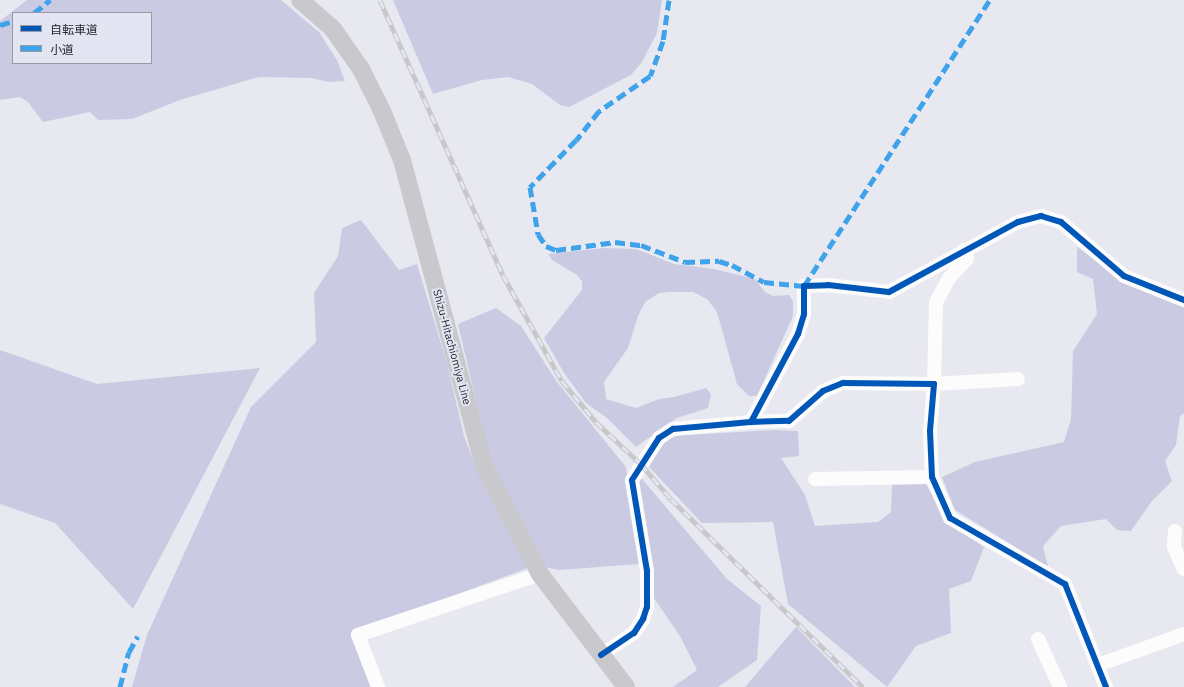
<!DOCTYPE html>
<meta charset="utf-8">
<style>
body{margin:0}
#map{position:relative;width:1184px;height:687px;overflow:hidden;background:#e8e8f0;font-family:"IBM Plex Sans","Noto Sans JP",sans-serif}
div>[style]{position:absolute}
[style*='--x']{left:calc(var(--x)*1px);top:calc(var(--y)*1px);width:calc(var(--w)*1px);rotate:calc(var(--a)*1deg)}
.green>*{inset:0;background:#cacbe2}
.minor>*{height:14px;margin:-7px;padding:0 7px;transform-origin:7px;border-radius:7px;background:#fcfcfd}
.major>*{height:18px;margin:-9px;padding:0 9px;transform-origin:9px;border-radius:9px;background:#c9c9cd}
.rail>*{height:4.5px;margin-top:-2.25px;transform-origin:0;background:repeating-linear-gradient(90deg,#e4e5f3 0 9px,#c6c6c8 0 18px);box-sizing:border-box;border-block:1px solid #c6c6c8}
.quiet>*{height:5px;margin-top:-2.5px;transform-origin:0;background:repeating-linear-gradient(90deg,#3ea3eb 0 10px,transparent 0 15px)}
.cycleway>*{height:6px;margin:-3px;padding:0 3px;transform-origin:3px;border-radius:3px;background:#0057b8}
span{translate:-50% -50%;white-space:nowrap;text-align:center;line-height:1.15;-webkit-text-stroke:4px #e4e5f3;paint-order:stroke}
.street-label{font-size:11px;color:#29292e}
.legend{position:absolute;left:12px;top:12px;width:140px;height:52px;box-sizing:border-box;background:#e4e5f3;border:1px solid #999aa4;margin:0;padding:5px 7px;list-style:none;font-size:12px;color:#29292e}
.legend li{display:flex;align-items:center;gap:8px;height:20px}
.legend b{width:20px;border:1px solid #999aa4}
</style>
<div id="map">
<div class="green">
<div style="clip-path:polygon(evenodd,27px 0,281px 0,319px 32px,337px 60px,345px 81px,329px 82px,311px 78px,259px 77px,180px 100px,132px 119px,98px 120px,90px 112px,43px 122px,28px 102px,20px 97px,0 100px,0 21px,27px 0,13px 13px,151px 13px,151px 63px,13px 63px,13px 13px)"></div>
<div style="clip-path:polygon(393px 0,662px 0,657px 33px,642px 62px,631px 75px,569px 107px,560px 105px,532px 84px,508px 77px,482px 80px,433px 94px)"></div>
<div style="clip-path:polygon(361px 220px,399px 270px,417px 264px,447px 363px,464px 436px,478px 473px,528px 568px,355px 632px,372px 687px,132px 687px,147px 635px,251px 407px,316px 342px,314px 293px,338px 256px,342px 228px)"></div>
<div style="clip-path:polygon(1077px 247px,1119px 278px,1184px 305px,1184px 413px,1180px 416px,1176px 445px,1165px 461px,1172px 481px,1152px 501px,1131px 531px,1117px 530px,1106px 519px,1061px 526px,1043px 546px,1048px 567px,955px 510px,942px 477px,975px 462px,1064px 442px,1071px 419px,1073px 351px,1097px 314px,1093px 279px,1077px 272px)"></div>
<div style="clip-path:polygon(604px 248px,636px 249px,674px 264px,714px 269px,755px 279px,765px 292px,773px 296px,789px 295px,793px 301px,793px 316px,757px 396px,749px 396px,737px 384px,717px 312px,707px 299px,693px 292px,669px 292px,659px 293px,645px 302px,638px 316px,628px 348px,604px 382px,606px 399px,636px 408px,659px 399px,674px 397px,706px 388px,711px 394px,708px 408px,677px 418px,636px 447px,607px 418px,586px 403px,564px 373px,544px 338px,582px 290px,582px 281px,577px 275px,552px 260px,548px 254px)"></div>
<div style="clip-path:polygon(496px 308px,521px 326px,557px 382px,626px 467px,640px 564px,559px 570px,544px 567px,490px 461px,458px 324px)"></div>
<div style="clip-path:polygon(0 350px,97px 384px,260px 368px,133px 609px,55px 523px,0 504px)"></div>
<div style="clip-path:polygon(774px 430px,798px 431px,799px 456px,781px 458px,805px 495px,815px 526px,878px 522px,891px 512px,892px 483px,925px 482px,947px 523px,984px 547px,971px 581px,949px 589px,951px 633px,916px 646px,887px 687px,788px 604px,773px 522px,702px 523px,647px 465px,670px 436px)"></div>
<div style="clip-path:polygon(637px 473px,727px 579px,761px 606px,757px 660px,718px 687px,673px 687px,697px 670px,680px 636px,649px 591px)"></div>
<div style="clip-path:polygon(796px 627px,855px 687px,745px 687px)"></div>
</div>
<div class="minor">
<div style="--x:964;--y:250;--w:9;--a:72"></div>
<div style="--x:967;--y:259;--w:26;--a:133"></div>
<div style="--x:949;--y:278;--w:27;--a:118"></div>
<div style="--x:936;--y:302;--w:82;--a:91.4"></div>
<div style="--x:934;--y:384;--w:84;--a:-3.4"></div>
<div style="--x:751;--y:422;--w:38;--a:-2"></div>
<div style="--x:789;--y:421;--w:45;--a:-41.4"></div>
<div style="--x:823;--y:391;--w:22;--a:-22"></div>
<div style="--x:843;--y:383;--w:91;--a:0.6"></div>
<div style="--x:934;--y:384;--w:47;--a:94.9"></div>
<div style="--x:930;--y:431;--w:46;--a:87.5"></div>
<div style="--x:932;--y:477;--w:45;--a:66.3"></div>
<div style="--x:950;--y:518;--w:133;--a:29.9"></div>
<div style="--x:1065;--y:584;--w:111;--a:68.3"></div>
<div style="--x:815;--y:479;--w:117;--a:-1"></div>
<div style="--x:1175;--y:531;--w:16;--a:94"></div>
<div style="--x:1174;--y:547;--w:24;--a:66"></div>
<div style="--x:1038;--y:639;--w:53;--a:65.4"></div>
<div style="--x:601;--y:655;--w:40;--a:-34"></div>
<div style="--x:634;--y:633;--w:17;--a:-57"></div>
<div style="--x:643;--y:619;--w:13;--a:-72"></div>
<div style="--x:647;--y:607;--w:36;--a:-90"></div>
<div style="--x:647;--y:571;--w:92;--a:-99.4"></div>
<div style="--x:632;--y:480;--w:50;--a:-57.3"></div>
<div style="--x:659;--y:438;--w:17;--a:-33"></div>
<div style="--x:673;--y:429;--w:78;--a:-5.1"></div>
<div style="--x:751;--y:422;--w:100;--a:-61.9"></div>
<div style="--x:798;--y:334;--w:21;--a:-73"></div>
<div style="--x:804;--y:314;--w:28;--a:-90"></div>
<div style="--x:804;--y:286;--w:24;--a:-2"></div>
<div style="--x:828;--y:285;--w:61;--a:6.5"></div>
<div style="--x:889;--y:292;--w:147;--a:-28.5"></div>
<div style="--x:1018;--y:222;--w:24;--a:-15"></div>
<div style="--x:1041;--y:216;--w:21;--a:17"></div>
<div style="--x:1061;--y:222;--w:83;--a:40.6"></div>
<div style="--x:1124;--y:276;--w:65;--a:21.8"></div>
<div style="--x:1098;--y:665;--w:91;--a:-19.8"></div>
<div style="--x:378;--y:687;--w:56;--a:-111"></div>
<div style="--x:358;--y:635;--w:192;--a:-18.5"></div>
</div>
<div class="major">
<div style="--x:300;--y:0;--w:44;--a:41.3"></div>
<div style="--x:333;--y:29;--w:49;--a:55"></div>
<div style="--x:361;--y:69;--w:47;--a:63.4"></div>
<div style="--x:382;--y:111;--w:53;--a:67.8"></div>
<div style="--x:402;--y:160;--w:317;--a:75"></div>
<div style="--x:484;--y:466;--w:122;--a:62.6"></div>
<div style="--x:540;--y:574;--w:142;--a:52.7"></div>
</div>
<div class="rail">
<div style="--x:380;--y:0;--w:301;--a:65.9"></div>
<div style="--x:503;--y:275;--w:121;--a:60.9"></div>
<div style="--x:562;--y:381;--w:53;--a:50.3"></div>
<div style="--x:596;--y:422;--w:62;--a:43"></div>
<div style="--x:641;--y:464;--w:46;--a:49.4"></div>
<div style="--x:671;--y:499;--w:269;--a:44.4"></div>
</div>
<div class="quiet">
<div style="--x:669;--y:0;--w:41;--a:98.3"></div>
<div style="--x:663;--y:41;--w:37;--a:110"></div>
<div style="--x:650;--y:76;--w:62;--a:145.5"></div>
<div style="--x:599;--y:111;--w:37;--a:128"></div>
<div style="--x:576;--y:140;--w:66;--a:134.4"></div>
<div style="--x:530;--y:187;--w:48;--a:80.3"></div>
<div style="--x:538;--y:234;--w:14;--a:56"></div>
<div style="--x:546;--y:246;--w:11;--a:22"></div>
<div style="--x:556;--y:250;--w:60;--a:-7.7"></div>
<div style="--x:615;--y:242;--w:26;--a:7"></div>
<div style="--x:641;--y:245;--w:47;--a:21.1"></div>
<div style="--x:685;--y:262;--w:34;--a:-2"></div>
<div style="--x:719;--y:261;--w:14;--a:17"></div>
<div style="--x:732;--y:265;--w:36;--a:28"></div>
<div style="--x:764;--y:282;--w:40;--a:5.7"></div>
<div style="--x:804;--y:286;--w:341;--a:-57"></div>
<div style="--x:34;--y:13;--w:21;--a:-39"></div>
<div style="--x:0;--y:25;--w:14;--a:-17"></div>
<div style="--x:120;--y:687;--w:36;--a:-76"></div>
<div style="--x:129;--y:652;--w:18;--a:-61"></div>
</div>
<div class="cycleway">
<div style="--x:751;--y:422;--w:38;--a:-2"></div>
<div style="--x:789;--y:421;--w:45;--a:-41.4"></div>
<div style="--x:823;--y:391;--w:22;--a:-22"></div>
<div style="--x:843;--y:383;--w:91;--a:0.6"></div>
<div style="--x:934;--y:384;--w:47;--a:94.9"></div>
<div style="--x:930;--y:431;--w:46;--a:87.5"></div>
<div style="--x:932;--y:477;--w:45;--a:66.3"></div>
<div style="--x:950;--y:518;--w:133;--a:29.9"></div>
<div style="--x:1065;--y:584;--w:111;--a:68.3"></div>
<div style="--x:601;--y:655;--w:40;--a:-34"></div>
<div style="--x:634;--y:633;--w:17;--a:-57"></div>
<div style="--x:643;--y:619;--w:13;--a:-72"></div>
<div style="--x:647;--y:607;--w:36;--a:-90"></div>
<div style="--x:647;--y:571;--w:92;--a:-99.4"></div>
<div style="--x:632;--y:480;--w:50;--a:-57.3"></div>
<div style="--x:659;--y:438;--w:17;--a:-33"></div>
<div style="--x:673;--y:429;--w:78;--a:-5.1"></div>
<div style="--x:751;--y:422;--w:100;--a:-61.9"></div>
<div style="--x:798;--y:334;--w:21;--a:-73"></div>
<div style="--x:804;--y:314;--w:28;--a:-90"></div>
<div style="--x:804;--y:286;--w:24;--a:-2"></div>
<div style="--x:828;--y:285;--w:61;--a:6.5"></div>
<div style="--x:889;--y:292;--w:147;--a:-28.5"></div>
<div style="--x:1018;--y:222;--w:24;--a:-15"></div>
<div style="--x:1041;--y:216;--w:21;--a:17"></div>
<div style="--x:1061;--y:222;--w:83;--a:40.6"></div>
<div style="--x:1124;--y:276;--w:65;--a:21.8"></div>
</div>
<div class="street-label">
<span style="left:452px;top:347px;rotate:75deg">Shizu-Hitachiomiya Line</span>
</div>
<ul class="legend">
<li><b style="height:5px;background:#0057b8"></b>自転車道</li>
<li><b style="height:5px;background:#3ea3eb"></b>小道</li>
</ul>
</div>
